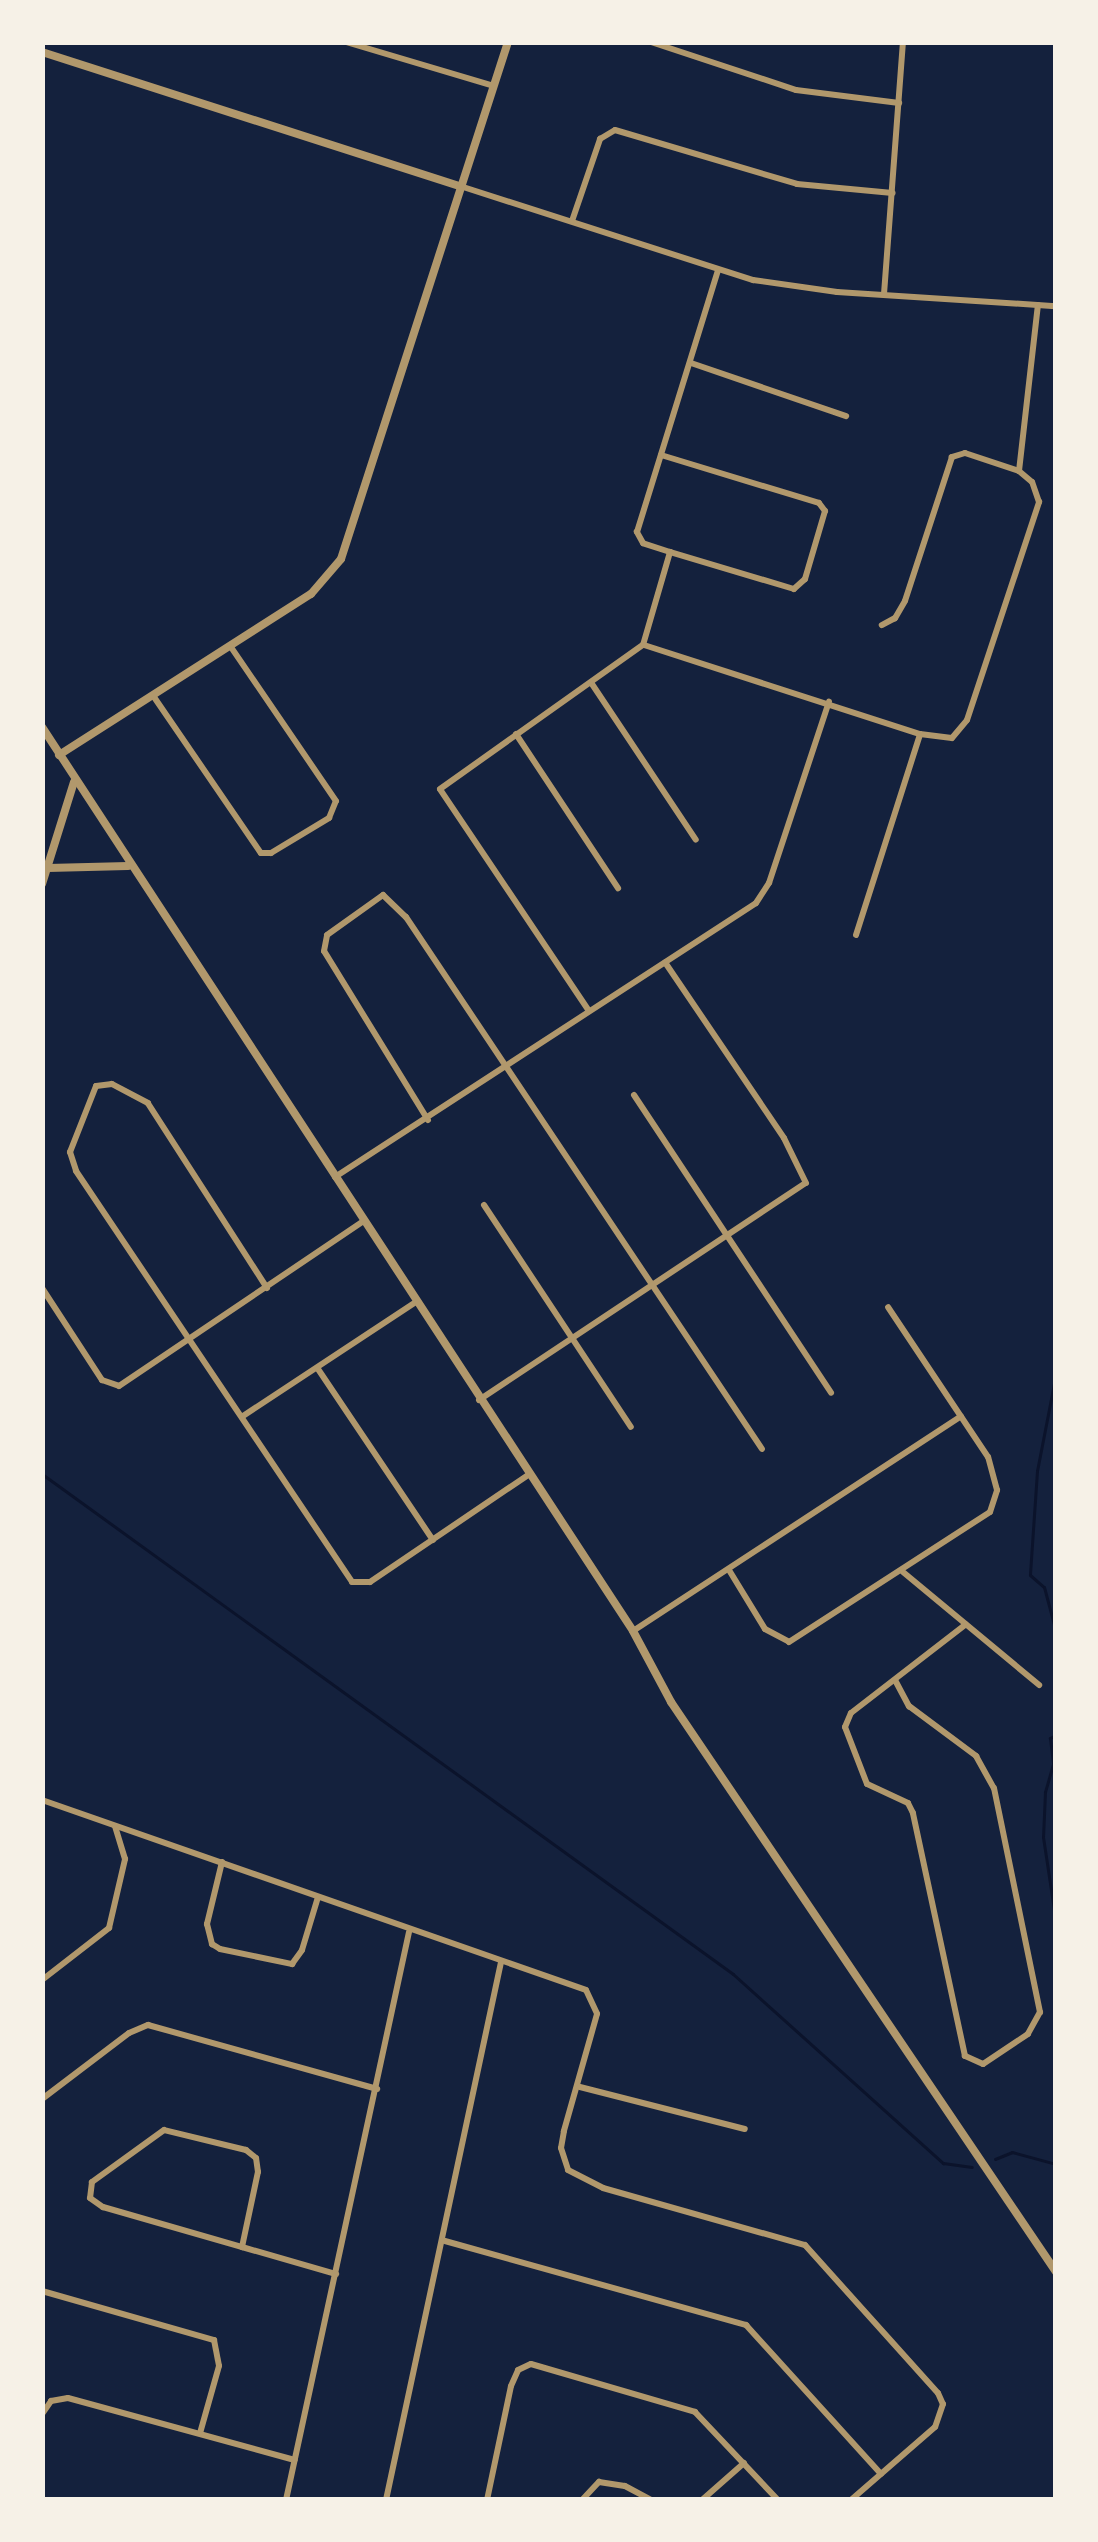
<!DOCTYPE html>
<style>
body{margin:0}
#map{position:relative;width:1098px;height:2542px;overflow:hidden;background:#14213d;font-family:"Open Sans",sans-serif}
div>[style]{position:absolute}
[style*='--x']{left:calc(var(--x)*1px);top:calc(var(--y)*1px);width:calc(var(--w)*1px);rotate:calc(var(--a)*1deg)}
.stream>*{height:3px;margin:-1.5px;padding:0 1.5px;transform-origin:1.5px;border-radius:1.5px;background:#0b132b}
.minor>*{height:6px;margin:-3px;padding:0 3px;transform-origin:3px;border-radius:3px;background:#b1986c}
.tertiary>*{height:8px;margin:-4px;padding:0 4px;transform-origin:4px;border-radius:4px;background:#b1986c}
span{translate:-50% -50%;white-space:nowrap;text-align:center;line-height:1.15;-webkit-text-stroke:9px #f6f1e7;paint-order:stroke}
.frame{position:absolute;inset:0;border:45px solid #f6f1e7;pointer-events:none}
</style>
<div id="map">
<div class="stream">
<div style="--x:1056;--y:1373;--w:100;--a:101"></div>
<div style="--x:1037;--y:1471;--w:104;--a:93.9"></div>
<div style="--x:1030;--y:1575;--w:18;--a:41"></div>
<div style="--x:1044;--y:1587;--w:47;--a:75.1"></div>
<div style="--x:42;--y:1474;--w:853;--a:35.89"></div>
<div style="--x:733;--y:1974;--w:283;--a:42"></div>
<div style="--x:943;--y:2163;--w:29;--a:8"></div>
<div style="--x:1056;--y:1735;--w:7;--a:153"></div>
<div style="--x:1050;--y:1738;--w:26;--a:83"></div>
<div style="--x:1053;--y:1764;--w:29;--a:106"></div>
<div style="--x:1045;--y:1792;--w:45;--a:92.5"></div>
<div style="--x:1043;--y:1837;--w:87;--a:81.4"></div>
<div style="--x:995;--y:2159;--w:18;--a:-22"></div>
<div style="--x:1012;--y:2152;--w:46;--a:15.3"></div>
</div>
<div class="minor">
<div style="--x:346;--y:42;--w:154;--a:16.6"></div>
<div style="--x:651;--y:42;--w:153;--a:18.3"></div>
<div style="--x:796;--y:90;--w:104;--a:7.2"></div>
<div style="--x:460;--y:186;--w:308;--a:17.8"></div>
<div style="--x:753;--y:280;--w:85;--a:8.1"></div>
<div style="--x:837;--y:292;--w:219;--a:3.7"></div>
<div style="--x:572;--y:221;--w:87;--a:-71.1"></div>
<div style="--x:600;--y:139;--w:17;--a:-31"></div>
<div style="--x:615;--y:130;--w:190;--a:16.5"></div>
<div style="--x:797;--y:184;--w:96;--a:5.4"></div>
<div style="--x:884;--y:294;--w:253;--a:-85.7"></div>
<div style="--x:691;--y:363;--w:164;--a:18.9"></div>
<div style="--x:661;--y:455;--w:165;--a:16.9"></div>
<div style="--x:819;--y:503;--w:10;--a:53"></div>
<div style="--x:825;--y:511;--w:71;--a:106.4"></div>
<div style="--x:805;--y:579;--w:15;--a:138"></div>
<div style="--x:794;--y:589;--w:129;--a:-163.4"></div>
<div style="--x:1019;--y:471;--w:167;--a:-83.5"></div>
<div style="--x:644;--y:645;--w:290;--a:17.9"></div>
<div style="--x:920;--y:734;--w:32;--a:7"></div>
<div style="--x:952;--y:738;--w:23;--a:-50"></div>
<div style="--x:967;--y:720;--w:230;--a:-71.7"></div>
<div style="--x:1039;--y:502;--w:21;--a:-109"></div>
<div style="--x:1032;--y:482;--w:17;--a:-140"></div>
<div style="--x:1019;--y:471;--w:57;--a:-161.6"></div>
<div style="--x:965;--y:453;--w:14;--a:163"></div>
<div style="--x:952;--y:457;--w:151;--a:108.1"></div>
<div style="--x:905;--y:601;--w:20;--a:120"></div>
<div style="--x:895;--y:618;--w:15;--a:152"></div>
<div style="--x:592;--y:684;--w:187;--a:56.3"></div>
<div style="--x:154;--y:697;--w:189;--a:55.6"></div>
<div style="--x:261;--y:853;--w:10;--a:0"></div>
<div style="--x:271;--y:853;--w:68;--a:-31.1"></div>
<div style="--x:329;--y:818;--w:18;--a:-68"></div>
<div style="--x:336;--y:801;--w:186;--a:-124.3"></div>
<div style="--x:516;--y:734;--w:185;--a:56.5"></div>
<div style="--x:856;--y:935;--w:211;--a:-72.3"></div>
<div style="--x:589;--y:1011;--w:267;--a:-123.9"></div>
<div style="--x:440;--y:789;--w:249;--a:-35.4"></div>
<div style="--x:643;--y:645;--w:97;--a:-73.8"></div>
<div style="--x:670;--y:552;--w:28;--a:-162"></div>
<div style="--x:643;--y:543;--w:13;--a:-119"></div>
<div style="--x:637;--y:532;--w:273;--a:-72.8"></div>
<div style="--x:634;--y:1095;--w:357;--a:56.5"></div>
<div style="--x:428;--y:1120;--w:198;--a:-121.6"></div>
<div style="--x:324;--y:951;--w:16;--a:-79"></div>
<div style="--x:327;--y:935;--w:69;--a:-35.5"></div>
<div style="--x:383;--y:895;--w:32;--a:44"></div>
<div style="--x:406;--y:917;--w:640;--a:56.21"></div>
<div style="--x:335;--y:1177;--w:502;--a:-33.06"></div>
<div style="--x:756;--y:903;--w:24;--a:-57"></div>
<div style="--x:769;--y:883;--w:191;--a:-71.7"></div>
<div style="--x:484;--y:1205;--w:266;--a:56.5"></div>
<div style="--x:42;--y:1288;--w:110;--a:56.9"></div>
<div style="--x:102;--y:1380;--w:18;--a:19"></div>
<div style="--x:119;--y:1386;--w:295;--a:-34"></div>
<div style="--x:267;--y:1288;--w:220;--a:-122.8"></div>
<div style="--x:148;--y:1103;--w:41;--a:-152.2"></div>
<div style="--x:112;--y:1084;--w:16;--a:173"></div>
<div style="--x:96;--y:1086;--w:71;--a:111.5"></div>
<div style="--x:70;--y:1152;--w:20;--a:72"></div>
<div style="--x:76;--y:1171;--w:495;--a:56.1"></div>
<div style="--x:352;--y:1582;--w:18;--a:0"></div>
<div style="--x:370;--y:1582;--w:191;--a:-34.1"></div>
<div style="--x:318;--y:1369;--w:206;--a:56.1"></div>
<div style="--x:479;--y:1400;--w:392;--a:-33.6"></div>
<div style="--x:806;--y:1183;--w:50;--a:-116.1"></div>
<div style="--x:784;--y:1138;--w:212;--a:-124.1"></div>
<div style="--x:243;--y:1416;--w:207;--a:-33.4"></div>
<div style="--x:729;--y:1570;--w:69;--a:58.6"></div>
<div style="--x:765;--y:1629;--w:27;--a:28"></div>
<div style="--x:789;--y:1642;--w:239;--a:-32.9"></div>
<div style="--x:990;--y:1512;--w:23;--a:-72"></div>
<div style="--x:997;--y:1490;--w:34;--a:-105"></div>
<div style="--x:988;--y:1457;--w:180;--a:-123.7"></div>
<div style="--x:903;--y:1572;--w:177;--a:39.7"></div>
<div style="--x:633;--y:1631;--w:392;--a:-33.2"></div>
<div style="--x:895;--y:1680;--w:30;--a:62"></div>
<div style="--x:909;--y:1706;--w:84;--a:36.7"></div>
<div style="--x:976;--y:1756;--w:37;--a:61"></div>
<div style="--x:994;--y:1788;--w:229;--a:78.4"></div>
<div style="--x:1040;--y:2012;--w:25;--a:119"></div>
<div style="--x:1028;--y:2034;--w:54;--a:146.3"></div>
<div style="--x:983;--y:2064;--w:20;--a:-156"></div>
<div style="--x:965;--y:2056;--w:249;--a:-102.1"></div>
<div style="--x:913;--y:1813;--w:11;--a:-117"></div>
<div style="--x:908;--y:1803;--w:45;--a:-155.1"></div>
<div style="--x:867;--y:1784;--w:61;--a:-111.1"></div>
<div style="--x:845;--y:1727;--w:15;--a:-67"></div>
<div style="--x:851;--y:1713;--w:145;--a:-37.7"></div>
<div style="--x:42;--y:1800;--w:576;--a:19.25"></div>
<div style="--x:586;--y:1990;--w:26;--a:65"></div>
<div style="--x:597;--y:2014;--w:122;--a:105.8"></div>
<div style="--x:564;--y:2131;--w:17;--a:100"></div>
<div style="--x:561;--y:2148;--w:23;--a:72"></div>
<div style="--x:568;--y:2170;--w:39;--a:27"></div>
<div style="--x:603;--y:2188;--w:210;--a:15.8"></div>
<div style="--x:805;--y:2245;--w:199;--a:48.1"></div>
<div style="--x:938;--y:2393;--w:12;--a:66"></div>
<div style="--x:943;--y:2404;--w:24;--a:109"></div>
<div style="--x:935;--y:2427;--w:111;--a:139"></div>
<div style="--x:222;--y:1862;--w:64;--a:103.6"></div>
<div style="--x:207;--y:1924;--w:21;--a:76"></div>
<div style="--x:212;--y:1944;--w:9;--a:32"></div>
<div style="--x:220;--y:1949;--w:74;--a:11.8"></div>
<div style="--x:292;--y:1964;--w:17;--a:-54"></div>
<div style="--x:302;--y:1950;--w:55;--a:-73.2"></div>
<div style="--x:42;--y:1980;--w:85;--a:-37.8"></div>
<div style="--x:109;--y:1928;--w:71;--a:-76.9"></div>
<div style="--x:125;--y:1859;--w:34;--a:-107"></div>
<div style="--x:580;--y:2087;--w:170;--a:14.3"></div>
<div style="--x:42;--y:2099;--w:109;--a:-37.2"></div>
<div style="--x:129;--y:2033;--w:21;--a:-23"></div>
<div style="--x:148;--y:2025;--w:238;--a:15.6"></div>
<div style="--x:445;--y:2241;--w:313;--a:15.6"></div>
<div style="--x:746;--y:2325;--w:201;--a:47.8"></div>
<div style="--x:242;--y:2247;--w:77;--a:-78"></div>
<div style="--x:258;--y:2172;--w:14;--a:-98"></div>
<div style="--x:256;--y:2158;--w:13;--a:-141"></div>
<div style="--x:246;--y:2150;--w:84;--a:-166.3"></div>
<div style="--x:164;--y:2130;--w:89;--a:144.2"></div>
<div style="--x:92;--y:2182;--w:16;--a:97"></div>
<div style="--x:90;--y:2198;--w:16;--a:35"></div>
<div style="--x:103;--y:2207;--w:145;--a:16.1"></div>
<div style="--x:242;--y:2247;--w:98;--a:16"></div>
<div style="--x:42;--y:2291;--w:179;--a:15.9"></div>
<div style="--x:214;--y:2340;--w:26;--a:79"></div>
<div style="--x:219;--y:2366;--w:70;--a:105.8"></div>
<div style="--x:42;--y:2414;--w:16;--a:-55"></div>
<div style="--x:51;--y:2401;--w:17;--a:-10"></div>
<div style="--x:68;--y:2398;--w:235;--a:15.3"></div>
<div style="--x:286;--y:2500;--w:581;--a:-77.78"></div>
<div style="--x:386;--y:2500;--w:550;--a:-77.93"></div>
<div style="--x:487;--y:2500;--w:116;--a:-78.1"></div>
<div style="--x:511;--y:2386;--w:17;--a:-66"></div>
<div style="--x:518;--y:2370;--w:14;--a:-25"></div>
<div style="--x:531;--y:2364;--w:171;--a:16.3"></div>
<div style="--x:695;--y:2412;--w:121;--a:46.7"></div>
<div style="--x:582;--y:2500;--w:25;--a:-47"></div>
<div style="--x:599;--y:2482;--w:26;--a:9"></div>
<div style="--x:625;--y:2486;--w:30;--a:28"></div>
<div style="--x:702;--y:2500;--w:56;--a:-41.4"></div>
</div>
<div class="tertiary">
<div style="--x:42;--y:52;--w:439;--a:17.8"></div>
<div style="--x:42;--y:727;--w:1080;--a:56.82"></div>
<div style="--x:633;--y:1631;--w:81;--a:61.8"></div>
<div style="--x:671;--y:1702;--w:688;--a:55.96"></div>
<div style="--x:59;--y:755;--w:299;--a:-32.6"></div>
<div style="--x:311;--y:594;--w:46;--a:-49.4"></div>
<div style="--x:341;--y:559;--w:543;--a:-72.1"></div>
<div style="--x:48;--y:868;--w:80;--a:-1.4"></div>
<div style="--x:42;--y:884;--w:107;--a:-72.6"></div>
</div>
<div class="frame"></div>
</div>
